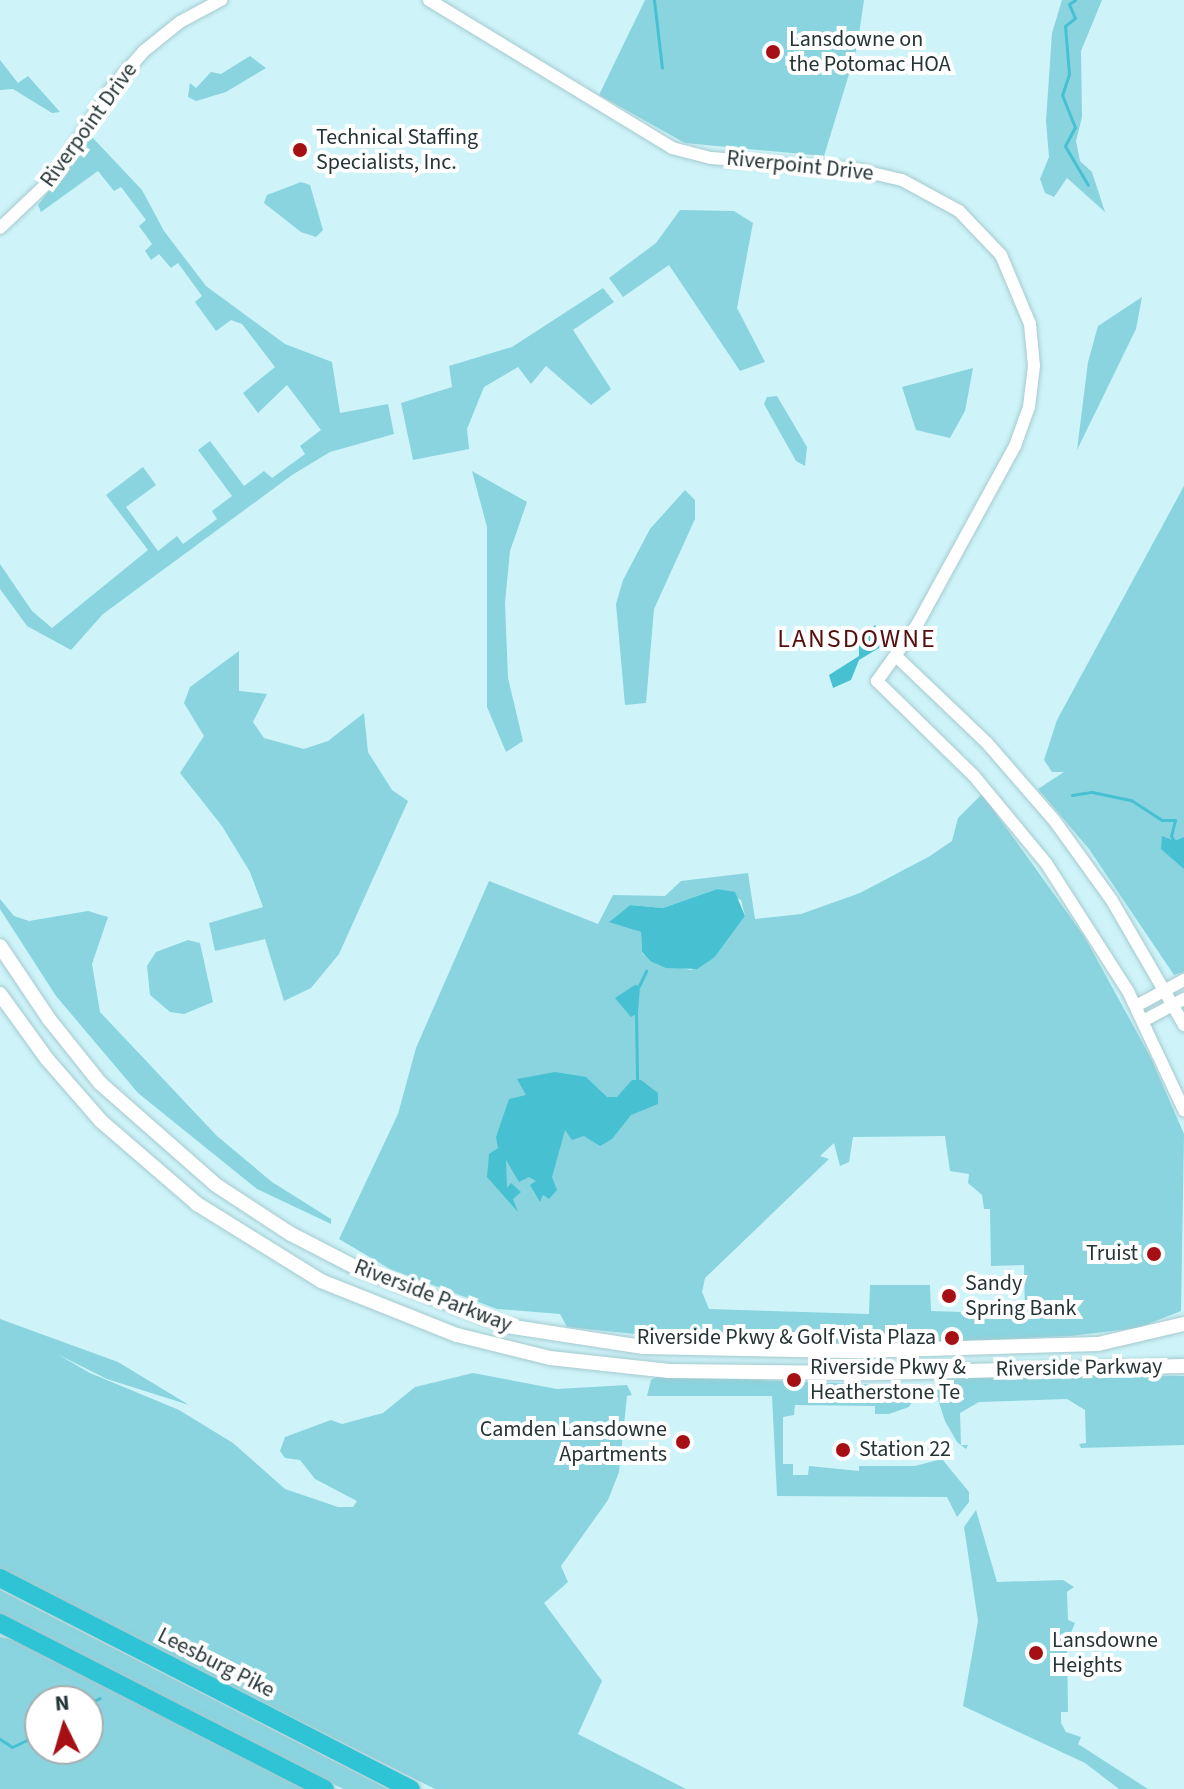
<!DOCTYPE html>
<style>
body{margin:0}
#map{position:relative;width:1184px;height:1789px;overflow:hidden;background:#cef4f9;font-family:"Source Sans 3",sans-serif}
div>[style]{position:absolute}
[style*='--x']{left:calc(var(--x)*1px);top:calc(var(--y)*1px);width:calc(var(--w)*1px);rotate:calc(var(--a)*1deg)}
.green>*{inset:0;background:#89d4df}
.water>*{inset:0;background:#47c1d1}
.stream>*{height:3px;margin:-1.5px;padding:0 1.5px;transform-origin:1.5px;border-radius:1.5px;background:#47c1d1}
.roads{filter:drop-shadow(0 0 2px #a5cacf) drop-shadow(0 0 2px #a5cacf)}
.tertiary>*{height:12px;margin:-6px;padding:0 6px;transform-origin:6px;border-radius:6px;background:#fff}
.secondary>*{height:14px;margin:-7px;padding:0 7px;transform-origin:7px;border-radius:7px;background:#fff}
.motorway>*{height:18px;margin:-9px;padding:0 9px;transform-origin:9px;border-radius:9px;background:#2ec4d6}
.dots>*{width:22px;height:22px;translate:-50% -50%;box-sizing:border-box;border:4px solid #fff;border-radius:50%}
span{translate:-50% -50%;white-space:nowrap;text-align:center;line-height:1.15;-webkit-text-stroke:8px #fff;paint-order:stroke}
.poi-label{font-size:22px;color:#253436}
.left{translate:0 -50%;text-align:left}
.right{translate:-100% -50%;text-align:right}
.street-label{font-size:22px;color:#253436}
.quarter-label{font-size:26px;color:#530f0d;letter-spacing:2px}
.north{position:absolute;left:24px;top:1685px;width:80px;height:80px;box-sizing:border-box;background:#fff;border:2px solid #a8aeaf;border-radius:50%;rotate:355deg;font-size:22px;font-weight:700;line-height:32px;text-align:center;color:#253436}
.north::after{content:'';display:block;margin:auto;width:28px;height:36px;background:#a61014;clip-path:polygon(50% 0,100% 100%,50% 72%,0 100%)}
</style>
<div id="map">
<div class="green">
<div style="clip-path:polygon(645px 0,864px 0,857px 48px,824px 156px,685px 143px,599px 95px)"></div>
<div style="clip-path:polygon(1062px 0,1102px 0,1081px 51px,1082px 117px,1076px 141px,1080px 161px,1092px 172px,1105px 212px,1067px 178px,1054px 197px,1045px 193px,1040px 179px,1049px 157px,1046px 121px,1052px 33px)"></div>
<div style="clip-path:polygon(250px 56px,266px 68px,226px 92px,196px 101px,188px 97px,190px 83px,196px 88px,211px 72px,221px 74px)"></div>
<div style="clip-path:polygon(0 60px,18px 83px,28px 76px,60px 112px,52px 113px,13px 89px,0 90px)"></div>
<div style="clip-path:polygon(91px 136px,142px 190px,164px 231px,206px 286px,285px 344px,332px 362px,340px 413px,388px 404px,394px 434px,330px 452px,292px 475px,103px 614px,71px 650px,27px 626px,0 589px,0 564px,32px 611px,52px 628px,148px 550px,106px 495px,143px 467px,156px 485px,126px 507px,158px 551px,177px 536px,183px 544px,217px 519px,212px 511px,232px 496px,198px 450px,210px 441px,244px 486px,264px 471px,272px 478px,305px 454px,300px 446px,321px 430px,287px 385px,258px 413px,243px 393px,275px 367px,242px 324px,231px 320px,216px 331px,195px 302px,202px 296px,178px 263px,171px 268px,159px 254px,151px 260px,145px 251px,152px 244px,139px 226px,146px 220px,121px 187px,114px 191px,98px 171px,41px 212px,38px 205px)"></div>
<div style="clip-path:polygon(301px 182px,310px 185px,323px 230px,316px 237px,301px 232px,264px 203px,267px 195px)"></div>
<div style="clip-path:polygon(680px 210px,734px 211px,753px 223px,737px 308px,765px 362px,740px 371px,669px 265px,623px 297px,609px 278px,656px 243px)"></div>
<div style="clip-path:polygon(603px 288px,614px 302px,573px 330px,611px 389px,591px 405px,546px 366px,531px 384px,518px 367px,484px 387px,467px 429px,469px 449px,413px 460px,401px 403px,452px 387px,449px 366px,512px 347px)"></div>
<div style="clip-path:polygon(1142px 297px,1136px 329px,1077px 450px,1088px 362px,1098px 326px)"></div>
<div style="clip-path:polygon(973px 368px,965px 411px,950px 438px,916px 430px,902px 387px)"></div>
<div style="clip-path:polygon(777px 396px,807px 447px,805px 466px,796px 461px,764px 404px,767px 397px)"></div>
<div style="clip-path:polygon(472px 471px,527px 502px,510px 551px,505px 603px,508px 678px,523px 741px,506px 752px,487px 707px,487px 527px)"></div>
<div style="clip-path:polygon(1184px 486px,1184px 972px,1174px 975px,1089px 849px,1038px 789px,1064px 772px,1052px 772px,1044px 760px,1057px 720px)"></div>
<div style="clip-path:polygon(685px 490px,695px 500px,695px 519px,654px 609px,646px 703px,625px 705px,616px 604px,623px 580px,650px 529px)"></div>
<div style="clip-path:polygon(239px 651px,239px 691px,267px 694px,253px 722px,264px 738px,304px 749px,328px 741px,364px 713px,368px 752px,392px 790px,408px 801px,339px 954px,311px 988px,284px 1001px,265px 939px,215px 951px,209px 923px,263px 907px,250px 872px,222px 826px,180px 773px,204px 736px,184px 703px,190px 687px)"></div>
<div style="clip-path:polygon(evenodd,982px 794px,1084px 936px,1151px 1058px,1184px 1134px,1181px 1311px,1138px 1328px,1070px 1336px,896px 1344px,655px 1343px,664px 1337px,567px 1327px,560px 1314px,497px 1309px,390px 1269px,339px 1239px,398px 1114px,416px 1048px,489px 881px,598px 924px,613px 895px,665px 896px,681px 881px,748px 873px,755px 919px,801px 914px,860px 893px,930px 856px,952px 841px,958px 818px,982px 794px,717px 889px,741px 900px,745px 916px,715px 957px,691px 970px,650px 961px,642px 953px,641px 932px,610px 921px,630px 905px,663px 908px,717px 889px,982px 794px,945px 1136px,950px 1171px,969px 1174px,968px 1183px,982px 1195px,984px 1209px,990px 1209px,991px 1266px,1024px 1265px,1025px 1314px,931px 1311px,930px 1285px,870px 1285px,869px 1314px,709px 1309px,702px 1292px,705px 1278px,829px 1159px,820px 1156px,834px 1143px,840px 1166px,849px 1162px,853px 1137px,945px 1136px)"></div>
<div style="clip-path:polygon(0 899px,14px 916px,29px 921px,88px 911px,108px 917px,92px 964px,100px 1012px,217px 1136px,272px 1182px,331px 1219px,331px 1224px,257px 1189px,138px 1093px,56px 996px,0 909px)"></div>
<div style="clip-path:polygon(188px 940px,200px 943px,213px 1002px,184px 1014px,170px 1012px,150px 995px,147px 966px,156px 952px)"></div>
<div style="clip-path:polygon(0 1319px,118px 1362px,189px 1405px,107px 1379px,57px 1354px,90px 1373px,179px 1410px,233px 1443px,285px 1489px,338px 1507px,353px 1507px,357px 1501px,315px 1479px,300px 1460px,285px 1458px,280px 1451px,285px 1437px,331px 1420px,342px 1424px,383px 1413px,415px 1387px,473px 1373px,557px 1389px,627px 1385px,632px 1395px,627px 1396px,619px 1472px,608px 1500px,561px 1566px,568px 1582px,544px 1603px,602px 1681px,578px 1734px,686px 1789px,435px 1789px,0 1570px)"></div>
<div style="clip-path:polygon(1010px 1375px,1184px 1376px,1184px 1445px,1081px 1448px,1079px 1444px,1086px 1443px,1085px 1410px,1067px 1399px,979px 1402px,960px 1413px,961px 1445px,968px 1445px,966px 1449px,957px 1442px,945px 1421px,934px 1387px,942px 1377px)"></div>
<div style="clip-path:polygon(658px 1376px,909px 1386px,914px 1399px,909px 1407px,889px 1414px,875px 1414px,875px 1406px,795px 1405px,794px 1415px,783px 1417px,783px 1464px,793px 1464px,793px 1475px,808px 1475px,809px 1466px,859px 1471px,859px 1466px,915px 1466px,942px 1459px,969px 1492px,969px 1502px,957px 1517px,947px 1497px,777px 1496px,772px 1396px,647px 1396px,651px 1380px)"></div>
<div style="clip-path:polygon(976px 1510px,997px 1582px,1063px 1580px,1074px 1587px,1067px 1592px,1068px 1620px,1075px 1623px,1067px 1642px,1068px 1712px,1061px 1712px,1061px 1723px,1066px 1732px,1081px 1737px,1078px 1744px,1148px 1789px,1119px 1789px,1085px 1763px,963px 1706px,978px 1621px,964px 1527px)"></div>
<div style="clip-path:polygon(0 1590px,388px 1789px,343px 1789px,0 1614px)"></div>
<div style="clip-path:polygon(evenodd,0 1637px,18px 1641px,307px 1789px,0 1789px,0 1637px,40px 1701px,88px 1701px,88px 1749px,40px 1749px,40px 1701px)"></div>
</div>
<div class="water">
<div style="clip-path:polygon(875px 625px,884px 634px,879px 648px,859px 660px,851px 680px,833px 688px,829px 675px,859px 656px,859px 641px)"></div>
<div style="clip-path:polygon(1162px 836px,1175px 841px,1184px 837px,1184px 869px,1161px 849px)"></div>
<div style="clip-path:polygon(717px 889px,735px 892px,745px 916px,715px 957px,697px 969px,666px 968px,650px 961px,642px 952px,641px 932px,609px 922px,630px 905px,663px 908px)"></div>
<div style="clip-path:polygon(635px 985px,640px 986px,638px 1013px,631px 1017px,615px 998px)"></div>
<div style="clip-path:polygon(555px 1072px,586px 1077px,607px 1097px,617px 1097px,632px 1080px,641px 1080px,658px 1093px,658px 1104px,631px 1115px,612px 1139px,600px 1146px,584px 1136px,572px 1140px,565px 1130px,552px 1177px,557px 1190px,549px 1199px,543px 1195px,540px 1202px,530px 1185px,536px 1181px,529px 1177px,519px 1182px,506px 1160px,507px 1188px,511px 1183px,521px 1192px,513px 1199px,518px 1212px,487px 1177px,489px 1154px,498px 1148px,496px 1137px,509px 1099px,526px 1095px,517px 1079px)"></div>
</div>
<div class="stream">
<div style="--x:654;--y:0;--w:68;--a:83.3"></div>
<div style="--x:1075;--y:0;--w:7;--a:146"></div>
<div style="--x:1069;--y:4;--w:15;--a:67"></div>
<div style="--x:1075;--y:18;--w:13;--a:141"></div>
<div style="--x:1065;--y:26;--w:48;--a:85.2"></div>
<div style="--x:1069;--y:74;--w:22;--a:108"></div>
<div style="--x:1062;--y:95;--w:35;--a:68"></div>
<div style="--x:1075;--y:127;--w:21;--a:118"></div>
<div style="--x:1065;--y:146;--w:45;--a:59.5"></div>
<div style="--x:1072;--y:795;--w:20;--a:-9"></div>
<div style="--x:1092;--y:792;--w:40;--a:12"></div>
<div style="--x:1131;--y:800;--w:37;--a:33"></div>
<div style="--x:1162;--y:820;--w:13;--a:0"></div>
<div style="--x:1175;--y:820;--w:16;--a:104"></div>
<div style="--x:1171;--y:836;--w:11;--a:56"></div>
<div style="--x:639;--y:986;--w:17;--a:-65"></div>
<div style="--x:636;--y:1012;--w:67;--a:89.1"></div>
<div style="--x:88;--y:1704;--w:13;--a:-27"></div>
<div style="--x:0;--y:1739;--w:14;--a:34"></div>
<div style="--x:12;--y:1747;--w:31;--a:-25"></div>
</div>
<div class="roads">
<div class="tertiary">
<div style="--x:429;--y:0;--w:285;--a:31.3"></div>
<div style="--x:672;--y:148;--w:40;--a:14.4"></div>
<div style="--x:711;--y:158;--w:148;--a:4.6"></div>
<div style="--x:859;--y:170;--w:44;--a:13.1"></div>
<div style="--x:902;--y:180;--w:65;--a:28.5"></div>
<div style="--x:959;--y:211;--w:61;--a:46.3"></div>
<div style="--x:1001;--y:255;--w:75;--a:67.2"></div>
<div style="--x:1030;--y:324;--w:42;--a:84.6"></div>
<div style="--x:1034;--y:366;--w:41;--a:97"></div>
<div style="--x:1029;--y:407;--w:41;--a:109.7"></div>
<div style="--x:1015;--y:446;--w:204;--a:118.7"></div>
<div style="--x:917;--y:625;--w:69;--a:125.5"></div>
<div style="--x:877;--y:681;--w:136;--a:44.4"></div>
<div style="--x:974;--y:776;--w:113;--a:50.4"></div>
<div style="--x:1046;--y:863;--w:152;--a:57.4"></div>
<div style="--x:1128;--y:991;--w:132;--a:64.8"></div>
<div style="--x:0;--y:228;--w:79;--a:-43.5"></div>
<div style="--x:57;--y:174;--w:99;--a:-57.8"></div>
<div style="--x:110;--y:90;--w:52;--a:-48.9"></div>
<div style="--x:144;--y:51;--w:46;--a:-38.9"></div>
<div style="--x:180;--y:22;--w:47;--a:-28.2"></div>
<div style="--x:897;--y:657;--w:124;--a:43.7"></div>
<div style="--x:987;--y:743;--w:102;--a:49"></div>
<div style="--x:1054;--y:820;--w:97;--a:54.2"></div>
<div style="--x:1111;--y:899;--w:146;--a:59.9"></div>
<div style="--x:1136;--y:1006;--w:55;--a:-28.4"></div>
<div style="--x:1143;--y:1021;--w:47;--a:-28.2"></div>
</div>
<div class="secondary">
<div style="--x:0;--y:946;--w:88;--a:56.1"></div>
<div style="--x:49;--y:1019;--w:82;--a:51.4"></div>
<div style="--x:100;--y:1083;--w:154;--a:41.3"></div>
<div style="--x:216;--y:1185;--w:90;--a:33.2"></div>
<div style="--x:291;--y:1234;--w:74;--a:27.3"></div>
<div style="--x:357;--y:1268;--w:161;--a:21.1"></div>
<div style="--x:507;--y:1326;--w:138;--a:8.8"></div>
<div style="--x:643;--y:1347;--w:217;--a:1.1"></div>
<div style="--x:860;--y:1351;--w:238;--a:-1.7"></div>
<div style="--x:1098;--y:1344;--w:88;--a:-13.1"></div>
<div style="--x:0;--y:994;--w:80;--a:54.1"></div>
<div style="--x:47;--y:1059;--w:82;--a:48.9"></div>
<div style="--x:101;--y:1121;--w:127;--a:40.8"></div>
<div style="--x:197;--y:1204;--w:146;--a:31.8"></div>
<div style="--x:321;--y:1281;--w:146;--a:21.7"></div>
<div style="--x:457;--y:1335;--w:96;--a:13.9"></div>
<div style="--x:550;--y:1358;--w:120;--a:6.2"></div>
<div style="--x:669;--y:1371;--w:205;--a:0.6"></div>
<div style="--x:874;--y:1373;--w:310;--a:-1.3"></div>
</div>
<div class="motorway">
<div style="--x:0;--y:1578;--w:462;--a:27.2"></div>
<div style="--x:0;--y:1623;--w:365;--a:27.1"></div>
</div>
</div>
<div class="dots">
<div style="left:773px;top:52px;background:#a61014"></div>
<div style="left:300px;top:150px;background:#a61014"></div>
<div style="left:1154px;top:1254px;background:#a61014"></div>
<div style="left:949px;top:1296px;background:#a61014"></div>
<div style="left:952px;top:1338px;background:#a61014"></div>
<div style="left:794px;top:1380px;background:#a61014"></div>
<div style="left:683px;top:1442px;background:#a61014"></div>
<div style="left:843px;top:1450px;background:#a61014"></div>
<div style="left:1036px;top:1653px;background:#a61014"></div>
</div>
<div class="poi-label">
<span class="left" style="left:789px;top:52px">Lansdowne on<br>the Potomac HOA</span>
<span class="left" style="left:316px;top:150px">Technical Staffing<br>Specialists, Inc.</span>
<span class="right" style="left:1138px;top:1254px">Truist</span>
<span class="left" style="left:965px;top:1296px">Sandy<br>Spring Bank</span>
<span class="right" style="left:936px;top:1338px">Riverside Pkwy &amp; Golf Vista Plaza</span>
<span class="left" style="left:810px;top:1380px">Riverside Pkwy &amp;<br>Heatherstone Te</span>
<span class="right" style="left:667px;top:1442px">Camden Lansdowne<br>Apartments</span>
<span class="left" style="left:859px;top:1450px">Station 22</span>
<span class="left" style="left:1052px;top:1653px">Lansdowne<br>Heights</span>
</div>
<div class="street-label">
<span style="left:89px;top:125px;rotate:-54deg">Riverpoint Drive</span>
<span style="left:800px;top:166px;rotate:6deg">Riverpoint Drive</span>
<span style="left:433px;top:1296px;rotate:21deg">Riverside Parkway</span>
<span style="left:1079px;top:1368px;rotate:-1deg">Riverside Parkway</span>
<span style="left:216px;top:1663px;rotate:27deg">Leesburg Pike</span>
</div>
<div class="quarter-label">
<span style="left:857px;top:639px">LANSDOWNE</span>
</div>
<div class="north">N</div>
</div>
